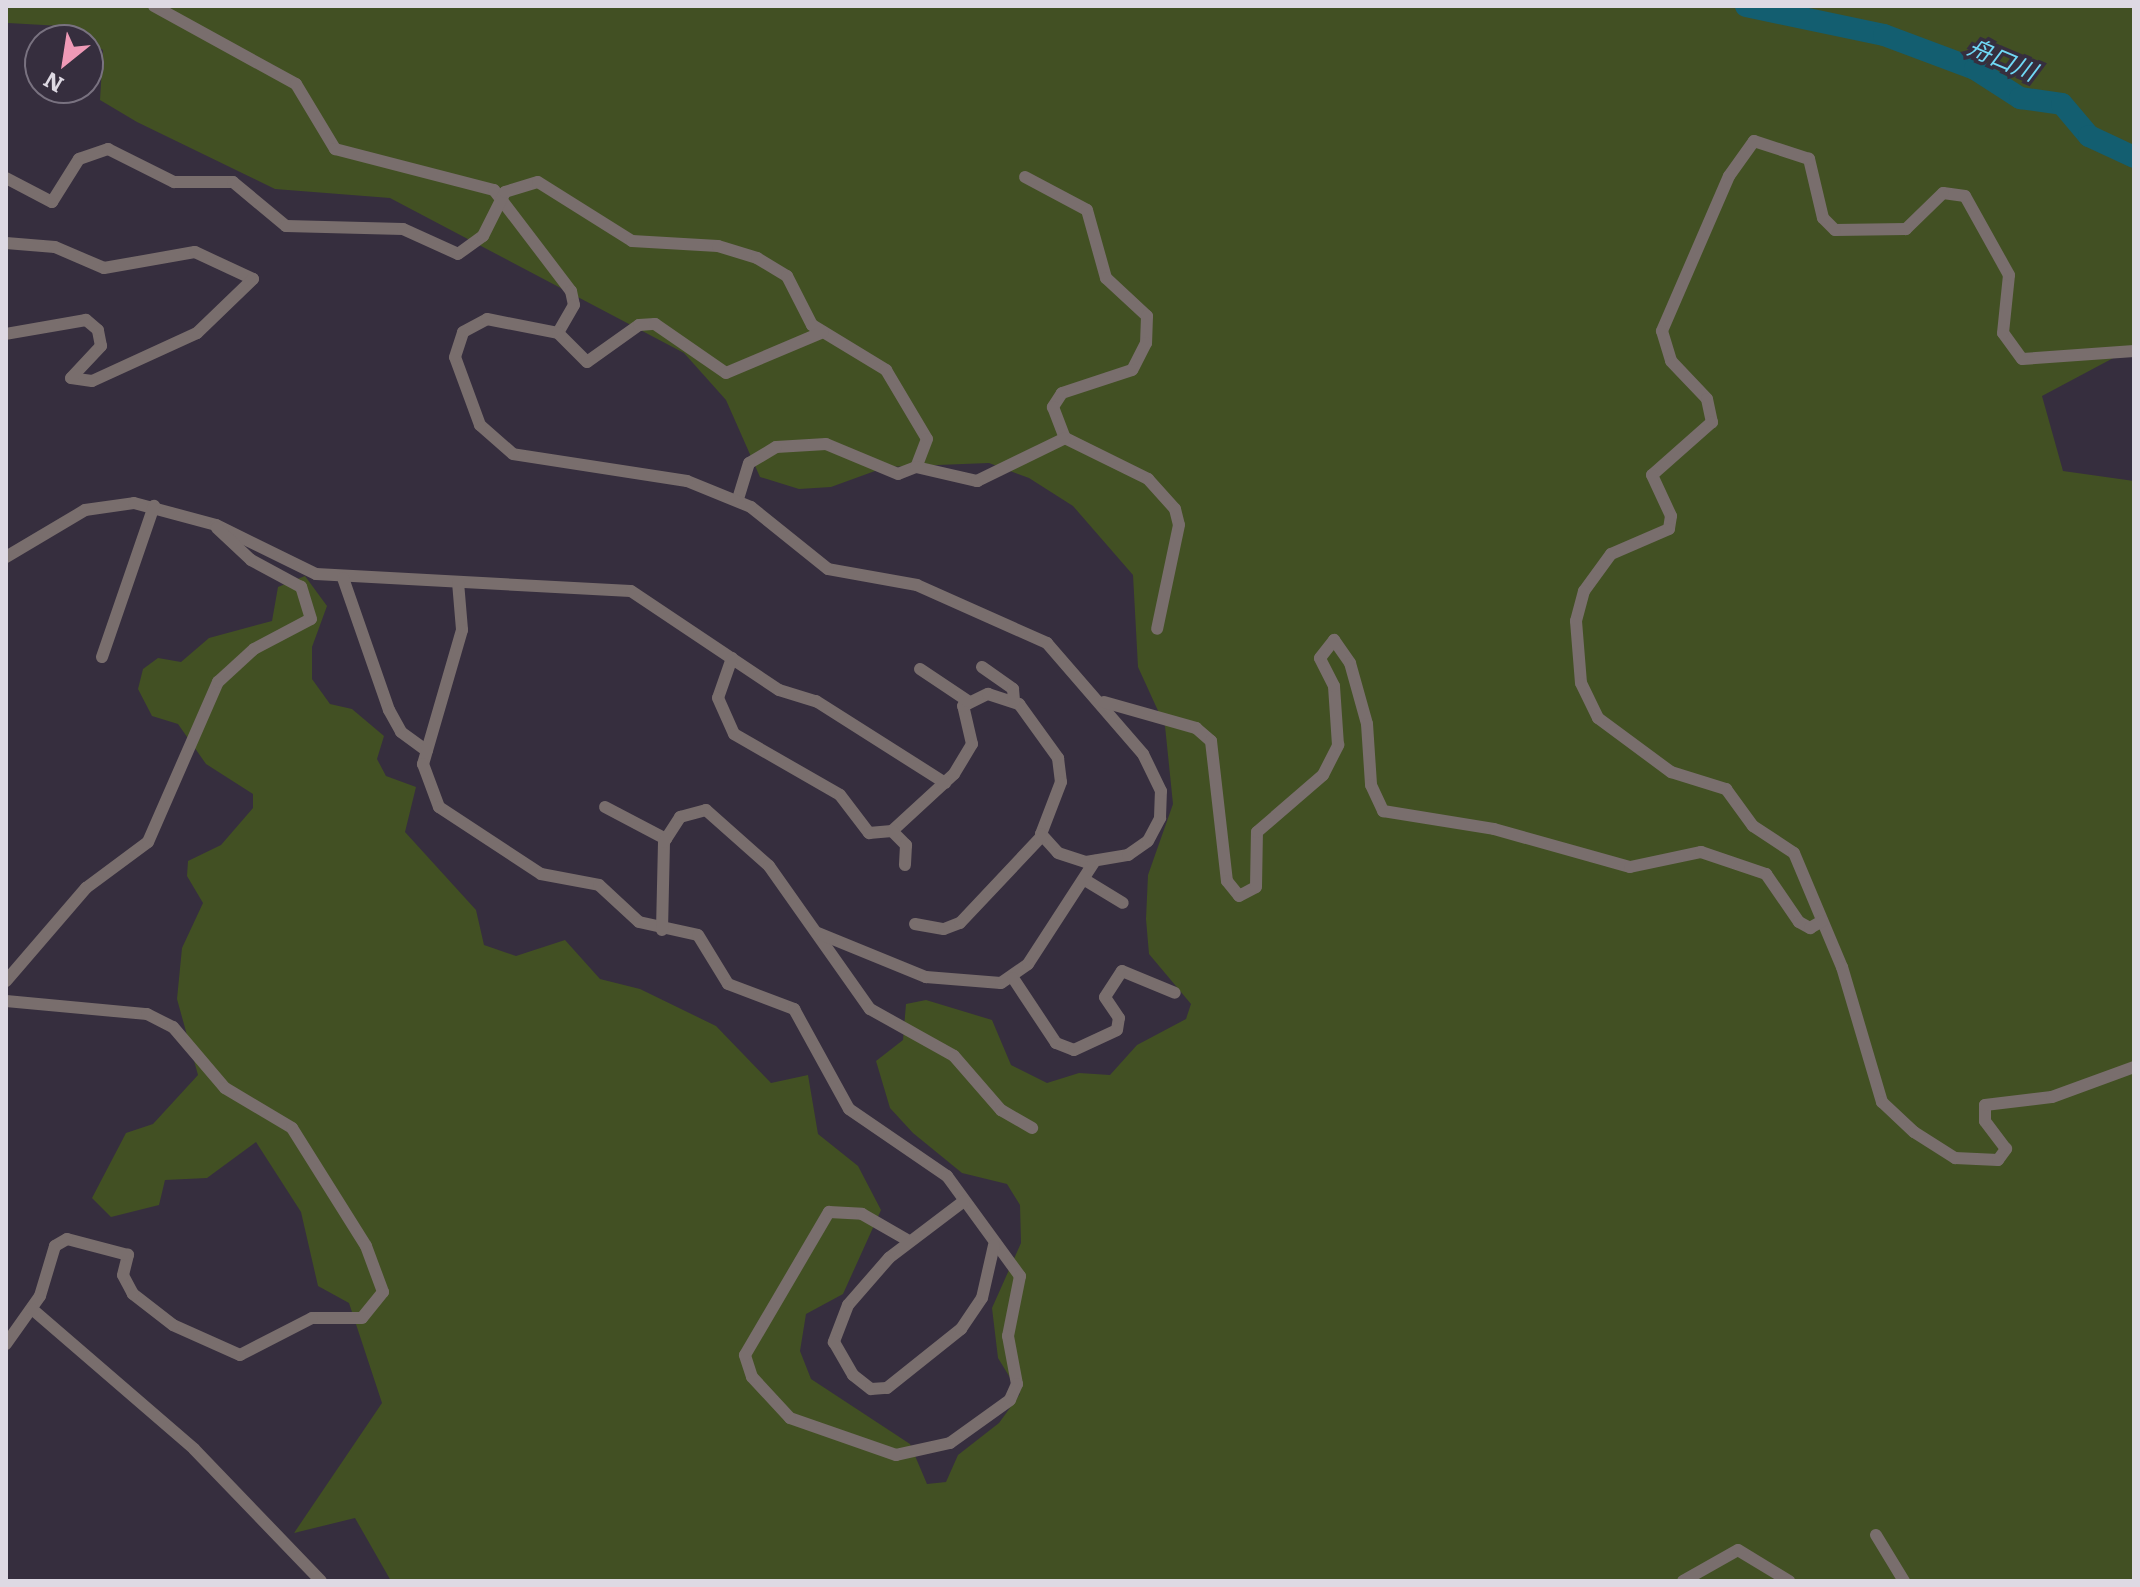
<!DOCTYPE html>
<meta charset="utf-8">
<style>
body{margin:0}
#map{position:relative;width:2140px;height:1587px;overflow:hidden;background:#362e3e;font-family:Literata,"Noto Sans JP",serif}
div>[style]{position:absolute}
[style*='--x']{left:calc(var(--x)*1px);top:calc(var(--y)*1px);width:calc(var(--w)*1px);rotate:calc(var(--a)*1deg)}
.green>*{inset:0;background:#425023}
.river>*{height:22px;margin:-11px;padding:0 11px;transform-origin:11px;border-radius:11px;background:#135e70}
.minor>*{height:12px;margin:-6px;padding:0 6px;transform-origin:6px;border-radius:6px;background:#796e6d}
span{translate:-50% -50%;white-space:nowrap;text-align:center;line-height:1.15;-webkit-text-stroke:7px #362e3e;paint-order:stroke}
.water-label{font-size:24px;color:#70d8f5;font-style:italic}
.frame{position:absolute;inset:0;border:8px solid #ded9e3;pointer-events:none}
.north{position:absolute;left:24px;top:24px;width:80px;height:80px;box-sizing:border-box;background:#362e3e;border:2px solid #797280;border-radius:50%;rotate:210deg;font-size:22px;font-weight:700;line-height:32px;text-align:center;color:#ded9e3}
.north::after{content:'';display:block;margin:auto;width:28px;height:36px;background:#ef9ab7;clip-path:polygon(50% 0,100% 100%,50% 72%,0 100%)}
</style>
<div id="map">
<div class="green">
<div style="clip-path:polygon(6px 6px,2134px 6px,2134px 347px,2042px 396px,2063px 471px,2134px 481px,2134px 1581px,391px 1581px,355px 1518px,294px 1533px,382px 1403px,349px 1303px,318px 1286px,301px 1212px,256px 1142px,207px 1178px,165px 1180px,159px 1205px,111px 1217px,92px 1198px,126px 1133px,153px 1124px,198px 1075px,177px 999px,182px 948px,203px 903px,187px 876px,188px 861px,221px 845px,253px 808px,253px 794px,206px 764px,178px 724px,152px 716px,138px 689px,143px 669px,158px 658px,181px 662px,209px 638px,272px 621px,278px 587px,305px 576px,327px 606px,312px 647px,312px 679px,330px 704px,352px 709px,384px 736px,377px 759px,386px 776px,416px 787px,405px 832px,476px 910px,484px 945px,516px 956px,565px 940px,600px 979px,640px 989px,716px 1026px,771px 1083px,808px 1075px,818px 1134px,858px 1166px,881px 1210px,843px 1294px,806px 1314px,800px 1351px,811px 1379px,910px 1444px,927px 1484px,946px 1482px,958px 1455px,999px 1423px,1020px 1394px,998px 1358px,992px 1308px,1021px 1243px,1020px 1205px,1007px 1184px,962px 1173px,913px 1133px,890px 1108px,876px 1061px,903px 1040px,906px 1004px,926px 1000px,992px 1020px,1011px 1065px,1047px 1083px,1079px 1073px,1110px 1075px,1137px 1045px,1186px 1019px,1191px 1004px,1149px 954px,1146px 919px,1148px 875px,1173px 804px,1165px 726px,1138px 667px,1133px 575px,1073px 506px,1029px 478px,989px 463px,886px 467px,831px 487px,799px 489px,760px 477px,726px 400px,684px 353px,390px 198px,275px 189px,137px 122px,100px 100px,103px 50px,61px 26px,8px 23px)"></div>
</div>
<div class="river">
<div style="--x:1746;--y:6;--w:141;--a:11.9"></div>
<div style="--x:1884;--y:35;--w:97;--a:20.5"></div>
<div style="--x:1975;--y:69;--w:54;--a:32.8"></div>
<div style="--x:2020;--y:98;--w:42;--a:8.1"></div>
<div style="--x:2062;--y:104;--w:42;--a:49.8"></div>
<div style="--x:2089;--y:136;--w:50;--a:25"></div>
</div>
<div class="minor">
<div style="--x:154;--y:6;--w:162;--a:28.8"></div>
<div style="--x:296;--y:84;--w:76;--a:59"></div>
<div style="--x:335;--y:149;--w:164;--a:14.5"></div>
<div style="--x:494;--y:190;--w:127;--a:52.7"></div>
<div style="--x:571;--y:291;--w:14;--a:78"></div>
<div style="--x:574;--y:305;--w:32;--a:120"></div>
<div style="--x:1025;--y:177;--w:70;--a:28"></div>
<div style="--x:1087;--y:210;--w:71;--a:74.4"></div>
<div style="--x:1106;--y:278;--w:56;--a:42.8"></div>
<div style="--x:1147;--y:316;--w:27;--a:92"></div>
<div style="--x:1146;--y:343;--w:30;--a:117"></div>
<div style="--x:1132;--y:370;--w:74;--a:161.8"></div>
<div style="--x:1062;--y:393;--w:17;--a:123"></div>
<div style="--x:1053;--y:407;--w:33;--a:69"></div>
<div style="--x:1065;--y:438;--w:93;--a:26.3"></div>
<div style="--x:1148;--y:479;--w:40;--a:48"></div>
<div style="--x:1175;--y:509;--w:16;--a:76"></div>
<div style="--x:1179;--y:525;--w:106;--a:101.9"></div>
<div style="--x:6;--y:178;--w:52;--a:27.6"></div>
<div style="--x:52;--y:202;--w:51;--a:-57.9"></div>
<div style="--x:79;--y:159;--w:31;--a:-19"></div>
<div style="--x:108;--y:149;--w:74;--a:26.6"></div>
<div style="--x:174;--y:182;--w:59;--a:0"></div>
<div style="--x:233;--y:182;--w:69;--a:39.7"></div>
<div style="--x:286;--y:226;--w:117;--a:1.5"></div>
<div style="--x:403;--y:229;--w:60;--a:24.4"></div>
<div style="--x:458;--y:254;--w:31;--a:-36"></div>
<div style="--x:483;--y:236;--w:49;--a:-63.4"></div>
<div style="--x:505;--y:192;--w:34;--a:-17"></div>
<div style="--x:538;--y:182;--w:111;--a:32.1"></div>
<div style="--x:632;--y:241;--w:86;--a:3.3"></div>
<div style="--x:718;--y:246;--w:41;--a:17.1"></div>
<div style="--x:757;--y:258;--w:35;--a:31"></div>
<div style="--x:787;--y:276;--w:55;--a:63"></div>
<div style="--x:812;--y:325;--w:87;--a:31.3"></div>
<div style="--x:886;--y:370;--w:80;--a:59.3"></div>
<div style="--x:927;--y:439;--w:30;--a:111"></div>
<div style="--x:916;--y:467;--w:19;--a:159"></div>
<div style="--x:898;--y:474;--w:78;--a:-157.4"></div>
<div style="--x:826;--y:444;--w:50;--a:176.6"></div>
<div style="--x:776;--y:447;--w:31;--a:149"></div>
<div style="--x:749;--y:463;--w:39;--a:107"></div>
<div style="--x:6;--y:243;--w:49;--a:4.7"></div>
<div style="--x:55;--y:247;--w:53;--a:23.2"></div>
<div style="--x:104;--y:268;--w:92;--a:-10"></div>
<div style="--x:195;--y:252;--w:64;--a:25"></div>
<div style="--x:253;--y:279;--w:78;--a:136"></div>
<div style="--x:197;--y:333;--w:115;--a:155.4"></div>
<div style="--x:92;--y:381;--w:21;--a:-172"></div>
<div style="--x:71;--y:378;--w:44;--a:-46.8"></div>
<div style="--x:101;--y:346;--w:16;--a:-101"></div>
<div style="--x:98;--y:330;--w:16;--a:-140"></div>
<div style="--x:86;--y:320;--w:81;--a:170.1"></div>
<div style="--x:2134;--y:351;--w:112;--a:175.9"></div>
<div style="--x:2022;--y:359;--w:32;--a:-126"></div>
<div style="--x:2003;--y:333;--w:58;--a:-84.1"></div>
<div style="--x:2009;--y:275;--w:90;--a:-119.1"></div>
<div style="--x:1965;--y:196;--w:22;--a:-172"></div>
<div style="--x:1943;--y:193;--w:52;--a:135.8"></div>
<div style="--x:1906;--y:229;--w:71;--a:179.2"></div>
<div style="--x:1835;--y:230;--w:17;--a:-135"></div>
<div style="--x:1823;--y:218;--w:61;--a:-103.3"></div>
<div style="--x:1809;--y:159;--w:58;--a:-161.9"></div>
<div style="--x:1754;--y:141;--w:43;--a:125.5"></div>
<div style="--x:1729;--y:176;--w:169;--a:113.4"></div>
<div style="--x:1662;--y:331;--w:31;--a:73"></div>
<div style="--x:1671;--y:361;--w:52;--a:46.5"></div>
<div style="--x:1707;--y:399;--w:24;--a:78"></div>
<div style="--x:1712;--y:422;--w:80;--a:138.5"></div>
<div style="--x:1652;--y:475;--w:45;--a:65.1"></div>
<div style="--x:1671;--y:516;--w:13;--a:99"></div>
<div style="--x:1669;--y:529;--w:63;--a:156.7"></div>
<div style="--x:1611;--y:554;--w:46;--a:126.1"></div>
<div style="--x:1584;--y:591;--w:31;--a:105"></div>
<div style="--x:1576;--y:621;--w:62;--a:85.4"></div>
<div style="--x:1581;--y:683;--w:39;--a:64"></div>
<div style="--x:1598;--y:718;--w:91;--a:36.5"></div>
<div style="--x:1671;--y:772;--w:58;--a:17.2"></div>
<div style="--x:1726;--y:789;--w:46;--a:53.9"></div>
<div style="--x:1753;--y:826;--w:49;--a:33.4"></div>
<div style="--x:1794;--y:853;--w:124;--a:67.2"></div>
<div style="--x:1842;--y:967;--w:141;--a:73.5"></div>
<div style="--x:1882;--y:1102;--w:44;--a:43.2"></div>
<div style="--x:1914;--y:1132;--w:49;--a:32.4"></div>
<div style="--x:1955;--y:1158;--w:43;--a:2.7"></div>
<div style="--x:1998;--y:1160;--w:14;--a:-54"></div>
<div style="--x:2006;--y:1149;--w:35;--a:-127"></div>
<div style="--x:1985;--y:1121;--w:16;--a:-90"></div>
<div style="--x:1985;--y:1105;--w:67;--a:-6.8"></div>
<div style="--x:2052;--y:1097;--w:87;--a:-20.1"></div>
<div style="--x:916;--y:467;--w:63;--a:12.9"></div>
<div style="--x:977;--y:481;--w:98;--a:-26"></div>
<div style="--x:6;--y:557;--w:92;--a:-30.7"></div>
<div style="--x:85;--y:510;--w:49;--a:-8.1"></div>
<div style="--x:134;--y:503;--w:85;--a:15"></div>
<div style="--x:216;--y:525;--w:111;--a:26.1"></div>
<div style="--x:316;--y:574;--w:315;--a:3.1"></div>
<div style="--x:631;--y:591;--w:178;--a:33.8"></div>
<div style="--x:779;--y:690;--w:39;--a:17"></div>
<div style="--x:816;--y:701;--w:153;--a:32.4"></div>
<div style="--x:343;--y:578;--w:140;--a:70.8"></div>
<div style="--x:389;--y:710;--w:25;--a:61"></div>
<div style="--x:401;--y:732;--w:32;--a:36"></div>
<div style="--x:458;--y:582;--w:48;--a:85.2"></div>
<div style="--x:462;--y:630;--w:140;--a:106.2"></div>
<div style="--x:423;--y:764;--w:46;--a:69.6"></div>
<div style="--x:439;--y:807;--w:122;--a:33.3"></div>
<div style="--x:541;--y:874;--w:59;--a:10.7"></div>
<div style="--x:599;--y:885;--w:54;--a:42.8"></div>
<div style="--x:639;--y:922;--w:60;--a:12.4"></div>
<div style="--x:698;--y:935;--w:57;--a:58.5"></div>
<div style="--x:728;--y:984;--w:71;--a:20.7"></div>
<div style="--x:794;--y:1009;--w:114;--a:61.2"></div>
<div style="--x:849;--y:1109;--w:119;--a:34.4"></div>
<div style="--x:947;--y:1176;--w:124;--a:53.9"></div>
<div style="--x:1020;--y:1276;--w:61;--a:101.3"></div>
<div style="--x:1008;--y:1336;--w:49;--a:79.4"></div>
<div style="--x:1017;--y:1384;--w:17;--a:114"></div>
<div style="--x:1010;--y:1400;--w:74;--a:144.4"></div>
<div style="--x:950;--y:1443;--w:55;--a:167.5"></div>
<div style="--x:896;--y:1455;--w:112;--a:-160.8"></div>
<div style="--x:790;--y:1418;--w:56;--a:-132.8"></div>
<div style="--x:752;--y:1377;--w:23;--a:-108"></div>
<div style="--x:745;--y:1355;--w:166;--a:-59.6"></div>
<div style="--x:829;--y:1212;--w:33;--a:3"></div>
<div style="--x:862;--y:1214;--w:54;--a:29.9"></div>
<div style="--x:102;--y:657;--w:160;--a:-71"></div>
<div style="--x:732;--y:658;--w:42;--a:109.3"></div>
<div style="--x:718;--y:698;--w:39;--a:66"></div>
<div style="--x:734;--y:734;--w:122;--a:29.9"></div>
<div style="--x:840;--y:795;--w:48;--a:52.7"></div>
<div style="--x:869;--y:833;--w:23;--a:-5"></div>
<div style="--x:892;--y:831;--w:84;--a:-42.6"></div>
<div style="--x:954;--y:774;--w:35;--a:-59"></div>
<div style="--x:972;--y:744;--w:39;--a:-103"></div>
<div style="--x:963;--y:706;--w:28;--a:-26"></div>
<div style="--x:988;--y:694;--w:33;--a:18"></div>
<div style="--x:1019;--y:704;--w:67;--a:54.2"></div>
<div style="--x:1058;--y:758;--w:24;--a:83"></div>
<div style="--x:1061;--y:782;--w:56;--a:111"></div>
<div style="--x:1041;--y:834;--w:25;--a:48"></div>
<div style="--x:1058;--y:853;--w:29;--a:18"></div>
<div style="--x:1086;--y:862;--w:43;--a:-9.5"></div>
<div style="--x:1128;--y:855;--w:24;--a:-35"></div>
<div style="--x:1148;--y:841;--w:26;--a:-62"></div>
<div style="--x:1160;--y:818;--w:27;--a:-88"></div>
<div style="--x:1161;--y:791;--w:41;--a:-115.9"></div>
<div style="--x:1143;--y:754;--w:147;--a:-130.9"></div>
<div style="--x:1047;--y:643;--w:142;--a:-156"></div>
<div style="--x:917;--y:585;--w:90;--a:-169.8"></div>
<div style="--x:828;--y:569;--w:99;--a:-141.2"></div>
<div style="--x:751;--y:507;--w:69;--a:-157.9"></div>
<div style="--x:687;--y:481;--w:176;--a:-171.2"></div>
<div style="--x:513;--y:454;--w:44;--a:-138.7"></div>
<div style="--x:480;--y:425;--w:72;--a:-110.2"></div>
<div style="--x:455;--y:357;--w:26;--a:-72"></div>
<div style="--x:463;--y:332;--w:27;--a:-28"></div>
<div style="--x:487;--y:319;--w:72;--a:11.2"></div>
<div style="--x:558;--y:333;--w:41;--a:45"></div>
<div style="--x:587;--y:362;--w:64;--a:-35.4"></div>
<div style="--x:639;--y:325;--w:16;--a:-4"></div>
<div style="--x:655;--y:324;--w:86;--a:34.6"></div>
<div style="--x:726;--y:373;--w:105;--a:-22.9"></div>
<div style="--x:982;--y:667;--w:38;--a:35"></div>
<div style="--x:1013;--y:689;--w:12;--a:85"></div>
<div style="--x:920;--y:669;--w:58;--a:33.7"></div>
<div style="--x:1104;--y:702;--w:96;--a:15.8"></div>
<div style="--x:1196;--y:728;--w:20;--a:41"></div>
<div style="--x:1211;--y:741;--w:141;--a:83.5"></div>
<div style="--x:1227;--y:881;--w:19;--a:51"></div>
<div style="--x:1239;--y:896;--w:19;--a:-28"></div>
<div style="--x:1256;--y:887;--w:55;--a:-89"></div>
<div style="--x:1257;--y:832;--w:87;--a:-40.8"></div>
<div style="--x:1323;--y:775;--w:34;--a:-63"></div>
<div style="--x:1338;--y:745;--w:59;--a:-93.9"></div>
<div style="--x:1334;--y:686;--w:31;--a:-117"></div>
<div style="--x:1320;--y:658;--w:23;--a:-52"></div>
<div style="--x:1334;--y:640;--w:28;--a:55"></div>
<div style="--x:1350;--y:663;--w:63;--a:74.4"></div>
<div style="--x:1367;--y:724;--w:61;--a:86.2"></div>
<div style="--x:1371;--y:785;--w:29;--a:65"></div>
<div style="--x:1383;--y:811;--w:112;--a:9.2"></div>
<div style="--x:1494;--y:829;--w:141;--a:15.6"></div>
<div style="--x:1630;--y:867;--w:73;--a:-11.9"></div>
<div style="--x:1701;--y:852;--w:69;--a:18.7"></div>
<div style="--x:1766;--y:874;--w:58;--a:55.5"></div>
<div style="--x:1799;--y:922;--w:13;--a:29"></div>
<div style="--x:1810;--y:928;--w:14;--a:-30"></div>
<div style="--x:605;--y:807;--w:69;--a:27.7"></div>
<div style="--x:892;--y:831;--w:20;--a:45"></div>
<div style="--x:906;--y:845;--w:20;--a:93"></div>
<div style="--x:1085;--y:880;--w:44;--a:31.2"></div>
<div style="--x:915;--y:924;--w:29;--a:10"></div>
<div style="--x:944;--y:929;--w:17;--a:-21"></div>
<div style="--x:960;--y:923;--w:120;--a:-46.7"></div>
<div style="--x:662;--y:930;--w:88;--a:-88.7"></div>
<div style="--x:664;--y:842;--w:30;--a:-57"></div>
<div style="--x:680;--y:817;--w:27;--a:-15"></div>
<div style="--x:706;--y:810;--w:84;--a:41.6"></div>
<div style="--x:769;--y:866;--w:175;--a:54.8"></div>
<div style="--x:870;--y:1009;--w:96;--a:29.2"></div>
<div style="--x:954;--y:1056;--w:72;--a:49"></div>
<div style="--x:1001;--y:1110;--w:36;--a:30"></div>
<div style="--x:818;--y:933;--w:117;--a:22.2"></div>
<div style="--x:926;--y:977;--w:75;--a:4.6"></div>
<div style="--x:1001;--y:983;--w:33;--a:-35"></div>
<div style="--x:1028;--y:964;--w:123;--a:-57"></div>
<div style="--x:1013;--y:978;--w:78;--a:56.5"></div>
<div style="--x:1056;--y:1043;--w:19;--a:21"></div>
<div style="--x:1074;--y:1050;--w:47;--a:-24.9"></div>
<div style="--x:1117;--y:1030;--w:12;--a:-81"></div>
<div style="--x:1119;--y:1018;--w:25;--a:-124"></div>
<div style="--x:1105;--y:997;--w:31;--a:-57"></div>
<div style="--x:1122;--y:971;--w:57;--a:22.5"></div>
<div style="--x:6;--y:981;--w:123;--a:-49.3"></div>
<div style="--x:86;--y:888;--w:77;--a:-36.6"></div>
<div style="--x:148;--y:842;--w:175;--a:-66.4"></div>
<div style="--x:218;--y:682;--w:49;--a:-42.5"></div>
<div style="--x:254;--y:649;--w:64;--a:-27.8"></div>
<div style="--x:311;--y:619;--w:34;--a:-107"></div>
<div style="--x:301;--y:587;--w:57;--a:-151.6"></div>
<div style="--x:251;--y:560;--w:47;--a:-136.7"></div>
<div style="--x:6;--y:1001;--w:142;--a:5.3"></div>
<div style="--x:147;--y:1014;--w:29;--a:27"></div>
<div style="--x:173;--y:1027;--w:80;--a:49.6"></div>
<div style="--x:225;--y:1088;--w:78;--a:30.8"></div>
<div style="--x:292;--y:1128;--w:139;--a:57.9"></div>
<div style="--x:366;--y:1246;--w:49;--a:69.7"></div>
<div style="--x:383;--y:1292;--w:33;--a:129"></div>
<div style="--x:362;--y:1318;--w:50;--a:180"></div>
<div style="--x:312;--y:1318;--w:81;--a:152.8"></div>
<div style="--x:240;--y:1355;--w:73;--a:-155.9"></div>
<div style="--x:173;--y:1325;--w:51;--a:-142.2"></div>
<div style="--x:133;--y:1294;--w:21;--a:-118"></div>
<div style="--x:123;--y:1275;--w:21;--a:-76"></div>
<div style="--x:128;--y:1255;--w:63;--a:-165.3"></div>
<div style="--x:67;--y:1239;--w:14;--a:150"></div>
<div style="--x:55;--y:1246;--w:52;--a:106.7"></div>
<div style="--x:40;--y:1296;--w:59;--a:125.3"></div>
<div style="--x:964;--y:1201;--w:94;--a:142.8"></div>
<div style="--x:889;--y:1258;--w:62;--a:131.1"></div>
<div style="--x:848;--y:1305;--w:40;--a:111"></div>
<div style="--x:834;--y:1342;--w:38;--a:60"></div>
<div style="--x:853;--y:1375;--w:23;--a:38"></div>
<div style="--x:871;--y:1389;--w:16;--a:-4"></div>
<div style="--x:887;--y:1388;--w:95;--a:-38.6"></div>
<div style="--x:961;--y:1329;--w:37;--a:-56"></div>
<div style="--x:982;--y:1298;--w:54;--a:-77.2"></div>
<div style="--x:32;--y:1309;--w:214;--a:40.8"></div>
<div style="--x:194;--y:1449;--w:183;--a:46.1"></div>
<div style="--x:1876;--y:1535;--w:54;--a:58.7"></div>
<div style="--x:1683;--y:1581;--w:63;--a:-29.4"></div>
<div style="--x:1738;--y:1550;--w:60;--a:31.3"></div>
</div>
<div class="water-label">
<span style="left:2003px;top:58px;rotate:23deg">舟口川</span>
</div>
<div class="frame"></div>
<div class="north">N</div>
</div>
